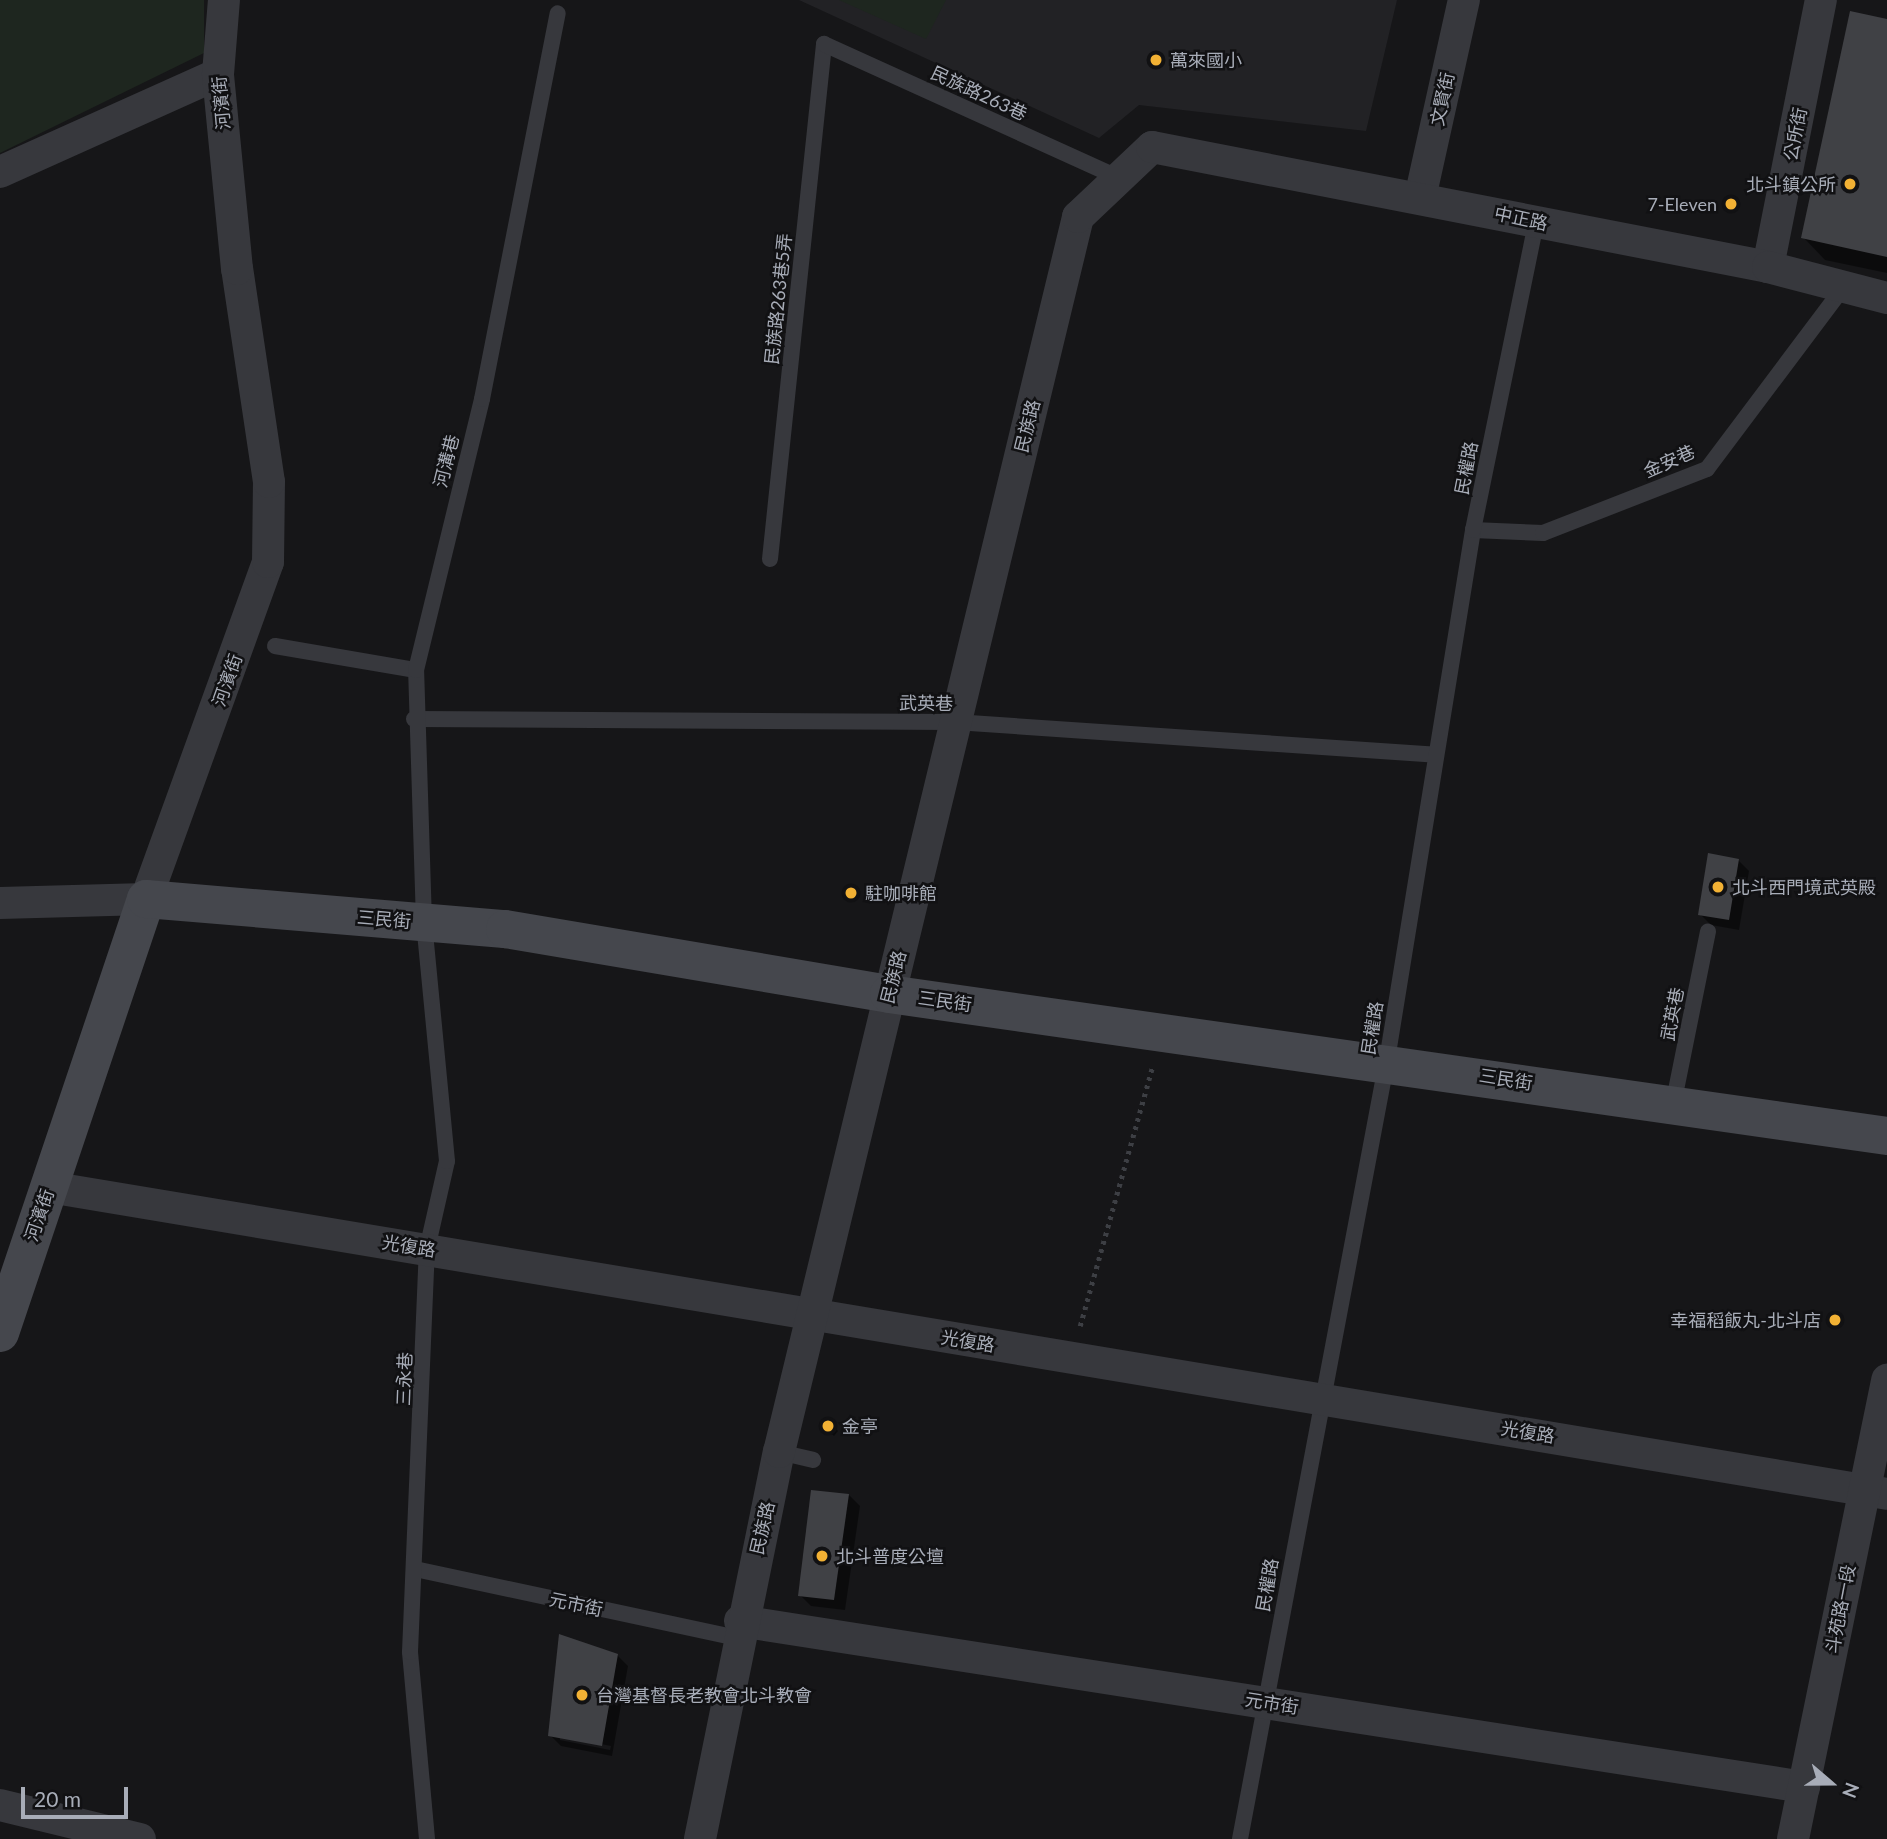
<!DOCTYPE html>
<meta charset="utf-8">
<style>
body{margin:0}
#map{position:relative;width:1887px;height:1839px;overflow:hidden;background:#161618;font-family:Lato,"Noto Sans TC",sans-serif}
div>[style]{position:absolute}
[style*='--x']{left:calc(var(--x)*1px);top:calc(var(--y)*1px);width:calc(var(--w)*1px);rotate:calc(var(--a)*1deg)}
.built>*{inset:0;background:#222225}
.green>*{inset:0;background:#1e261f}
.shadow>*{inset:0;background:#0007}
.building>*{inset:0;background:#404145}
.round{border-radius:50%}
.path>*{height:4.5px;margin-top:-2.25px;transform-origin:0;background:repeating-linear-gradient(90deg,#3d3f44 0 3.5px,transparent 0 8.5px)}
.lane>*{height:16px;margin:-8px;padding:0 8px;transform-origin:8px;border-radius:8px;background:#37383d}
.street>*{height:32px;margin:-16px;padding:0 16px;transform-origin:16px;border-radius:16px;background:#37383d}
.secondary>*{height:38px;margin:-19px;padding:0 19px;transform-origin:19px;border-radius:19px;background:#45474d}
.dots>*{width:19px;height:19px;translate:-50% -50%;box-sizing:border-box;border:4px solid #111113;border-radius:50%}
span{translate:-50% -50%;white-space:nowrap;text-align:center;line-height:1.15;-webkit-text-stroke:5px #111113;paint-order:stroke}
.poi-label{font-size:18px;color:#a8adb8}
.left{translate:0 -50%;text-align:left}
.right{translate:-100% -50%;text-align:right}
.street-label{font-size:18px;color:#a8adb8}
.north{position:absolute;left:1796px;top:1748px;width:70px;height:70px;-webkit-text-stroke:5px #111113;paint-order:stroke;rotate:110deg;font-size:19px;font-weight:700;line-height:28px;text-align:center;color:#a8adb8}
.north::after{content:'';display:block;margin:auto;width:24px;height:32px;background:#a8adb8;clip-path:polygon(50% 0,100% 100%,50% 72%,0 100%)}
.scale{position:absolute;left:21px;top:1787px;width:107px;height:32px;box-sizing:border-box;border:4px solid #a8adb8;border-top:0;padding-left:9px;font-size:21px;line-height:24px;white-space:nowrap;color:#a8adb8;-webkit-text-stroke:5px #111113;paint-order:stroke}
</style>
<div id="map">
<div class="built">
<div style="clip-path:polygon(799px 0,1397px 0,1366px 131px,1139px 105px,1099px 138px)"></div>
</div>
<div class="green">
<div style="clip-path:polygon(0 0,204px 0,204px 53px,0 153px)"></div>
<div style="clip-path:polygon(839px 0,946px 0,926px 39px)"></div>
</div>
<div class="shadow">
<div style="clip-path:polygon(1887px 21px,1887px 273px,1825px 260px,1803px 237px)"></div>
<div style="clip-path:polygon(1738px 860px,1749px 871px,1739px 930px,1711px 925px,1700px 914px)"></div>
<div style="clip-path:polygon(829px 1421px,838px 1431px,834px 1436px,823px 1426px)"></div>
<div style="clip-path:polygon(849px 1495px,860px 1506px,845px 1610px,811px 1606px,800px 1595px)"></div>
<div style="clip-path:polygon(evenodd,617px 1655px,628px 1666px,612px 1756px,561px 1746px,550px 1735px,617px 1655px,560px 1736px,611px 1746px,610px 1750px,560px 1740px,560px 1736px)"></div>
</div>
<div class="building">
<div style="clip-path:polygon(1850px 11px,1887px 19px,1887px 257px,1801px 238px)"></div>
<div style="clip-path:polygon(1708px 853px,1739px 859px,1729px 920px,1698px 915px)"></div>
<div class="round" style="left:821px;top:1419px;width:14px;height:14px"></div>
<div style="clip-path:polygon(811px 1490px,849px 1494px,834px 1600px,798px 1596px)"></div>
<div style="clip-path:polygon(559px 1634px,618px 1654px,602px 1746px,548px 1736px)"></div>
</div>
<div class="path">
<div style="--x:1080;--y:1326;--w:268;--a:-74.4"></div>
</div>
<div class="lane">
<div style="--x:1473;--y:530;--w:70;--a:2.5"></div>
<div style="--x:1543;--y:533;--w:176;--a:-21.3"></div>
<div style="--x:1707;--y:469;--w:226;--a:-53.1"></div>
<div style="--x:770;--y:559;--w:518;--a:-84.01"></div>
<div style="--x:824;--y:44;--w:324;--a:24.4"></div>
<div style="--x:275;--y:646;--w:143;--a:9.7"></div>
<div style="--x:414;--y:719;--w:541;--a:0.32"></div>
<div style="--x:955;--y:722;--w:482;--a:3.9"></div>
<div style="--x:1673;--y:1105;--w:177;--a:-78.6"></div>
<div style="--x:779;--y:1452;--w:35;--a:13"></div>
<div style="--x:415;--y:1569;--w:330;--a:12.1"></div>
<div style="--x:427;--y:1839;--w:188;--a:-95.2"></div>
<div style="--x:410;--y:1652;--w:403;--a:-87.6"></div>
<div style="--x:427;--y:1249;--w:90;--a:-77.2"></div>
<div style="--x:447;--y:1161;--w:240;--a:-95.5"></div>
<div style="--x:424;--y:922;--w:252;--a:-91.8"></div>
<div style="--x:416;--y:670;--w:279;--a:-76.3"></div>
<div style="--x:482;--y:399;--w:393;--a:-78.9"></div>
<div style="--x:1240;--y:1839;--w:793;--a:-79.31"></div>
<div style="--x:1387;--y:1060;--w:537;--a:-80.78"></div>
<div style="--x:1473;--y:530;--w:314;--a:-78.4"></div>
</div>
<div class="street">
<div style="--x:0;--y:172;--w:239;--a:-24.2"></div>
<div style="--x:1420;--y:198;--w:203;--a:-77.5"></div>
<div style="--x:1768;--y:267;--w:272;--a:-78.8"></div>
<div style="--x:0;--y:903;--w:146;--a:-1.6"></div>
<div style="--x:146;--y:899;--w:358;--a:-70.1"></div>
<div style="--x:268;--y:562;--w:80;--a:-89.3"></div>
<div style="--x:269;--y:482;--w:215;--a:-98.5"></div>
<div style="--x:237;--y:269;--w:196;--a:-95.6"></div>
<div style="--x:218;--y:74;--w:74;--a:-85.4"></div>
<div style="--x:49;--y:1187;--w:1863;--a:9.48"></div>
<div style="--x:740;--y:1621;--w:1077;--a:8.87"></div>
<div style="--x:0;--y:1805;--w:144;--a:13.7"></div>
<div style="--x:700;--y:1839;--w:395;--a:-78.5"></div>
<div style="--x:779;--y:1452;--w:1271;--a:-76.39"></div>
<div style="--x:1078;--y:217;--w:102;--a:-43.4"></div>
<div style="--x:1152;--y:147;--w:628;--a:11.02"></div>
<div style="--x:1768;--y:267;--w:123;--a:14.6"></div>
<div style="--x:1793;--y:1839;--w:469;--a:-78.4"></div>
</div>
<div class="secondary">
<div style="--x:0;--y:1333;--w:458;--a:-71.4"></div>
<div style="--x:146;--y:899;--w:360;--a:4.8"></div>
<div style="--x:505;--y:929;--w:389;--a:9.6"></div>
<div style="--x:889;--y:994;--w:1008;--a:8.1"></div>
</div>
<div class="dots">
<div style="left:1156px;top:60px;background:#f2b134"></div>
<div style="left:1850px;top:184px;background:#f2b134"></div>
<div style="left:1731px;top:204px;background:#f2b134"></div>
<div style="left:1718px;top:887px;background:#f2b134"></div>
<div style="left:851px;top:893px;background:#f2b134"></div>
<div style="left:1835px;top:1320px;background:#f2b134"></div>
<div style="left:828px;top:1426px;background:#f2b134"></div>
<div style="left:822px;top:1556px;background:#f2b134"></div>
<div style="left:582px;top:1695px;background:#f2b134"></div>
</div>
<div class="poi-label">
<span class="left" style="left:1170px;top:60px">萬來國小</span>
<span class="right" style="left:1836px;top:184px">北斗鎮公所</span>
<span class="right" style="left:1717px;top:204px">7-Eleven</span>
<span class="left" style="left:1732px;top:887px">北斗西門境武英殿</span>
<span class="left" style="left:865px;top:893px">駐咖啡館</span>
<span class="right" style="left:1821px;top:1320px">幸福稻飯丸-北斗店</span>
<span class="left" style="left:842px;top:1426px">金亭</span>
<span class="left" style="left:836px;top:1556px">北斗普度公壇</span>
<span class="left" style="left:596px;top:1695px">台灣基督長老教會北斗教會</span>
</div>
<div class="street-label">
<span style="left:979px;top:93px;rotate:25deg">民族路263巷</span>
<span style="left:1442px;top:99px;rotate:-78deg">文賢街</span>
<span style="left:221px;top:103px;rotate:-95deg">河濱街</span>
<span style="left:1795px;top:134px;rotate:-79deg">公所街</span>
<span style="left:1521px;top:218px;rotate:12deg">中正路</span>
<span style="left:778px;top:299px;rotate:-84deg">民族路263巷5弄</span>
<span style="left:1027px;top:426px;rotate:-76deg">民族路</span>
<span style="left:446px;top:461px;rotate:-76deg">河溝巷</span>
<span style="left:1669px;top:461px;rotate:-24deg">金安巷</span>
<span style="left:1466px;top:468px;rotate:-79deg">民權路</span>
<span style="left:227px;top:680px;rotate:-70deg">河濱街</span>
<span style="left:926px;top:703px;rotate:1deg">武英巷</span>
<span style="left:384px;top:919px;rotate:5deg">三民街</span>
<span style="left:893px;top:977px;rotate:-76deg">民族路</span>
<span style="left:945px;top:1001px;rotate:8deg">三民街</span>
<span style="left:1672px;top:1014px;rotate:-79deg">武英巷</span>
<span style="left:1372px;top:1028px;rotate:-81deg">民權路</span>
<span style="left:1506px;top:1079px;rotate:9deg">三民街</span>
<span style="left:39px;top:1215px;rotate:-71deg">河濱街</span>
<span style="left:409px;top:1246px;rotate:9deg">光復路</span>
<span style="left:968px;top:1341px;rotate:9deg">光復路</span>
<span style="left:404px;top:1379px;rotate:-88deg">三永巷</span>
<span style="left:1528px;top:1432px;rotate:9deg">光復路</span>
<span style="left:762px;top:1528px;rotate:-77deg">民族路</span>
<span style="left:1267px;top:1585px;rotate:-80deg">民權路</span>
<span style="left:576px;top:1604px;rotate:12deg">元市街</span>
<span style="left:1840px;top:1609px;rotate:-79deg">斗苑路一段</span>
<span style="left:1272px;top:1703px;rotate:9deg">元市街</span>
</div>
<div class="north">N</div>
<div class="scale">20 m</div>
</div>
